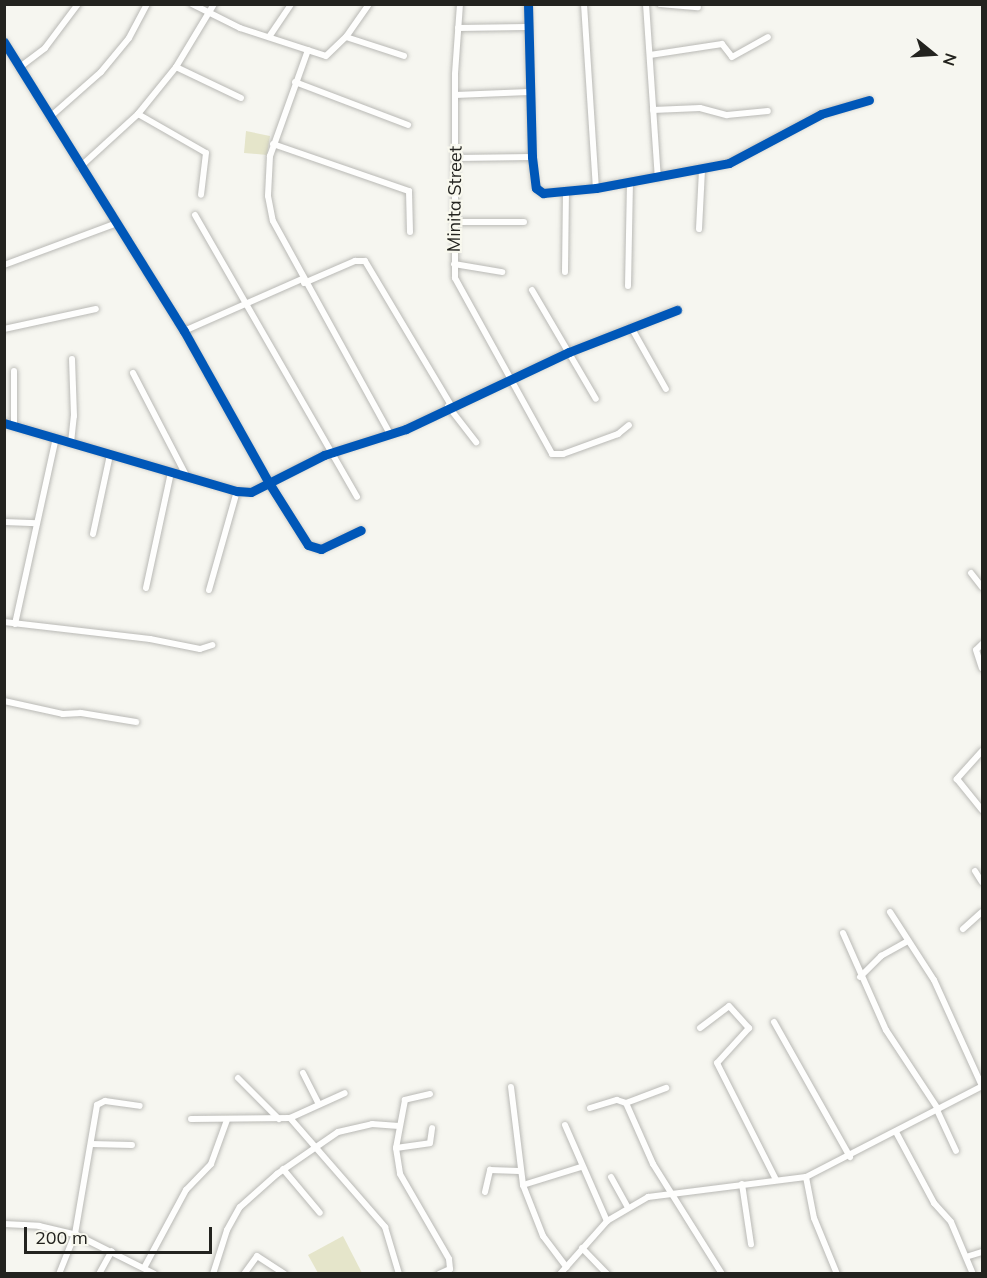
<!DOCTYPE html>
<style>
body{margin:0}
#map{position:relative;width:987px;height:1278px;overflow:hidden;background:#f6f6f0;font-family:Mulish,sans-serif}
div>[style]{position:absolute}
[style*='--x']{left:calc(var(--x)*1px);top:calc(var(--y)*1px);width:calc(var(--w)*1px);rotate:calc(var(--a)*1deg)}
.green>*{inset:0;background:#e5e5ca}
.roads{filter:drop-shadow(0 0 2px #b9b9b5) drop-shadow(0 0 2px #b9b9b5)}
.minor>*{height:6px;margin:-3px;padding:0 3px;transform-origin:3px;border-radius:3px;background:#fefefd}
.cycleway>*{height:9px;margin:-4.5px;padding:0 4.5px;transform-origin:4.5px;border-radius:4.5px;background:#0057b8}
span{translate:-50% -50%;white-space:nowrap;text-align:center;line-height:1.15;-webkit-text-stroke:4.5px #f8f8ee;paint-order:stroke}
.street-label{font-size:18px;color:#23231f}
.frame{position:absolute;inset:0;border:6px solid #23231f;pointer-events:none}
.north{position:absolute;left:903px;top:24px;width:60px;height:60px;-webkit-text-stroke:4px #f8f8ee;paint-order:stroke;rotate:108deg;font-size:16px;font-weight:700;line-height:24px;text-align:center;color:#23231f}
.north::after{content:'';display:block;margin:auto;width:21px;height:27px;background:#23231f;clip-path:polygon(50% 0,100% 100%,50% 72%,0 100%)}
.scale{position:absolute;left:24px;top:1227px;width:188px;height:27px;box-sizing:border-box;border:3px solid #23231f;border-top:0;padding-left:8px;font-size:18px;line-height:21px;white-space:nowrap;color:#23231f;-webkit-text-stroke:4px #f8f8ee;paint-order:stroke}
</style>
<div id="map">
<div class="green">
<div style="clip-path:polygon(246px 131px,270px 136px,267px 155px,244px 153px)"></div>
<div style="clip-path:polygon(343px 1236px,362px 1273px,318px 1273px,308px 1255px)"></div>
</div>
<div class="roads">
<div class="minor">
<div style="--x:192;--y:4;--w:54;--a:26.6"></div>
<div style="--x:240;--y:28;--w:90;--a:18"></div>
<div style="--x:326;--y:56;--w:28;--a:-44"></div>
<div style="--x:346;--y:37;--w:40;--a:-55.1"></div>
<div style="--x:460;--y:4;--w:70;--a:94.1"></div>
<div style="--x:455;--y:74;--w:204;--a:90"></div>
<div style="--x:455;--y:278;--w:201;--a:61.1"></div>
<div style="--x:552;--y:454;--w:11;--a:0"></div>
<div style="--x:563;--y:454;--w:59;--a:-20"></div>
<div style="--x:618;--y:434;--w:14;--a:-39"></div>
<div style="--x:528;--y:4;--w:153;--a:88.5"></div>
<div style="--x:532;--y:157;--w:31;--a:83"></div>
<div style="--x:536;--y:188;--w:9;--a:36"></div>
<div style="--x:543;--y:193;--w:53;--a:-5.4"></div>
<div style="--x:596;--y:188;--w:135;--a:-10.6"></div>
<div style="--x:729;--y:163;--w:104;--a:-28"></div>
<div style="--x:821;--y:114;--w:50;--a:-16.3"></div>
<div style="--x:584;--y:4;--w:184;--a:86.3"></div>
<div style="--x:646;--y:4;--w:174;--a:86.1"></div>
<div style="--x:660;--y:4;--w:38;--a:5"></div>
<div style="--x:458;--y:28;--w:68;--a:-0.8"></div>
<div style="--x:269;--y:37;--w:40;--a:-56"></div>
<div style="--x:346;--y:37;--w:61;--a:18.1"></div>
<div style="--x:4;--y:42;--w:340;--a:58.1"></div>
<div style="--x:184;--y:331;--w:174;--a:60.8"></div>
<div style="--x:269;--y:483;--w:73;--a:57.8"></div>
<div style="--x:308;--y:545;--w:14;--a:17"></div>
<div style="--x:321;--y:549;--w:44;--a:-25.4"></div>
<div style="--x:308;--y:50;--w:113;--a:109.7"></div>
<div style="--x:270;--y:156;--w:40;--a:92.9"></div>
<div style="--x:268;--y:196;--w:25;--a:79"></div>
<div style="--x:273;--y:221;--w:243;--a:61.2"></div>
<div style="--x:650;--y:55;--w:73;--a:-8.7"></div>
<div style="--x:722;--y:44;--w:16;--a:52"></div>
<div style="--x:732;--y:57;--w:41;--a:-29.1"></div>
<div style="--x:20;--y:67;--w:31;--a:-37"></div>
<div style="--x:45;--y:48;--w:55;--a:-53.1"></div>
<div style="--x:176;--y:67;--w:72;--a:25.5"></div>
<div style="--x:295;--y:82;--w:121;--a:20.8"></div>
<div style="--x:455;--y:95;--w:74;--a:-2.3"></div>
<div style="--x:653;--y:110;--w:47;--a:-2.4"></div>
<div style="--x:700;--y:108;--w:28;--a:15"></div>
<div style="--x:727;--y:115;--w:41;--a:-5.6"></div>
<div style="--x:138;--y:114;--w:78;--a:29.8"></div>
<div style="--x:206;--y:153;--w:42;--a:96.8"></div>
<div style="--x:50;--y:117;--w:68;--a:-41.4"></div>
<div style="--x:101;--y:72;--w:44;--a:-50.5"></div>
<div style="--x:129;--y:38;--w:38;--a:-62"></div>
<div style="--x:273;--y:144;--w:144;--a:19.1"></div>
<div style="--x:409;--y:191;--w:41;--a:88.6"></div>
<div style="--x:456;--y:158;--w:76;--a:-0.8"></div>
<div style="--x:80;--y:167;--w:79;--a:-42.4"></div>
<div style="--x:138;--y:114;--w:60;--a:-51"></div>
<div style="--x:176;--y:67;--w:74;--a:-58.9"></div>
<div style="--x:195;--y:215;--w:325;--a:60.1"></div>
<div style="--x:454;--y:222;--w:70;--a:0"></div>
<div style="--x:699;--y:229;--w:60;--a:-87.1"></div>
<div style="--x:454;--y:264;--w:49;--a:9.5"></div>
<div style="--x:4;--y:265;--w:121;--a:-20.4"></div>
<div style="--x:565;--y:272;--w:81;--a:-89.3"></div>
<div style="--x:304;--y:283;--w:56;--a:-23.3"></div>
<div style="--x:355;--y:261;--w:10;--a:0"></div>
<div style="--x:365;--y:261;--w:168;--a:59.2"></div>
<div style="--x:628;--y:286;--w:104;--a:-88.9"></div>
<div style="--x:532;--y:290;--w:126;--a:59.6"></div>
<div style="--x:631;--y:327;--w:71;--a:60.6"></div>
<div style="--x:4;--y:329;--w:94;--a:-12.3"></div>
<div style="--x:184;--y:331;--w:129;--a:-23.8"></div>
<div style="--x:133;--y:373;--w:117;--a:62.6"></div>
<div style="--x:448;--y:406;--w:46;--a:52.1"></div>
<div style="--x:4;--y:423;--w:243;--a:16.3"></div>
<div style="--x:237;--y:491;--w:14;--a:4"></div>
<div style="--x:251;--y:492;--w:82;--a:-26.9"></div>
<div style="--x:324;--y:455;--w:86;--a:-17.6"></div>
<div style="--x:406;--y:429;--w:180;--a:-25.3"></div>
<div style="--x:569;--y:352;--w:116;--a:-21.3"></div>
<div style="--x:14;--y:425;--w:54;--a:-90"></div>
<div style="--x:71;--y:443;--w:27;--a:-84"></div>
<div style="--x:74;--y:416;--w:57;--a:-92"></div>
<div style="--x:4;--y:522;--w:33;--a:2"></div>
<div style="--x:93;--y:534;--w:81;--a:-77.9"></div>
<div style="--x:971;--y:573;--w:18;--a:52"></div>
<div style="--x:146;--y:588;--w:119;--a:-77.8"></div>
<div style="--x:209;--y:590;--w:103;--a:-74.2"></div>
<div style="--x:4;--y:622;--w:147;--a:6.6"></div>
<div style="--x:150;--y:639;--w:51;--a:11.3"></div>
<div style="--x:200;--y:649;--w:13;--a:-18"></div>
<div style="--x:15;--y:624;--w:190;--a:-77.6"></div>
<div style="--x:982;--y:644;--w:8;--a:135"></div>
<div style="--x:976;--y:650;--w:19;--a:72"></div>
<div style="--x:4;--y:701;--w:60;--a:12.4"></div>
<div style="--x:63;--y:714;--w:18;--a:-3"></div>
<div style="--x:81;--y:713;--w:56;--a:9.3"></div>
<div style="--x:982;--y:751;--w:38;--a:132"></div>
<div style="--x:957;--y:779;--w:40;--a:51"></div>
<div style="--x:975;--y:871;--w:13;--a:58"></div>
<div style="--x:890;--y:912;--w:81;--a:57.1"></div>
<div style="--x:934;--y:980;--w:116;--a:65.6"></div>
<div style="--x:963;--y:929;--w:25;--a:-42"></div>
<div style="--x:843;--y:933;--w:106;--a:66.1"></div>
<div style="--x:886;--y:1030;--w:95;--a:56.6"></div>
<div style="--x:860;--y:977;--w:30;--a:-45"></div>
<div style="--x:881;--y:956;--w:31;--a:-29"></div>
<div style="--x:774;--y:1022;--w:155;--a:60.6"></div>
<div style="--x:700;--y:1028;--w:36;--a:-37"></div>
<div style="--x:729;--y:1006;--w:30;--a:48"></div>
<div style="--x:749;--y:1028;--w:47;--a:132.4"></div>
<div style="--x:717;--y:1063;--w:131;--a:63.2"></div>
<div style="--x:303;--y:1073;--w:34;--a:63"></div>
<div style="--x:238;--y:1078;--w:58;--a:45"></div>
<div style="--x:511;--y:1087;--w:99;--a:83"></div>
<div style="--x:523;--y:1185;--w:55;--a:68.6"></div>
<div style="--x:543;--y:1236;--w:39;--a:53"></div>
<div style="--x:430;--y:1094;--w:26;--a:167"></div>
<div style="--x:405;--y:1100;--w:49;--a:100.6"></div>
<div style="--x:396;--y:1148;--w:26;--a:81"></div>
<div style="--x:400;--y:1174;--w:98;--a:60"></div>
<div style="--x:449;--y:1259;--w:10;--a:84"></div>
<div style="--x:450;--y:1269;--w:12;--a:156"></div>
<div style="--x:626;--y:1103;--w:43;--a:-20.6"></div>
<div style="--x:590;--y:1108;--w:28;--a:-17"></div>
<div style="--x:617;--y:1100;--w:9;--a:18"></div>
<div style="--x:626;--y:1103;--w:67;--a:66.1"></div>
<div style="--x:653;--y:1164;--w:130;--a:57.9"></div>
<div style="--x:937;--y:1110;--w:45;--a:65.1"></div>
<div style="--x:290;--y:1118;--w:145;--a:48.9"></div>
<div style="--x:385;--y:1227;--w:49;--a:73.4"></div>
<div style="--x:191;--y:1119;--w:99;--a:-0.6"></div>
<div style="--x:290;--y:1118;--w:60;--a:-24.4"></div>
<div style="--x:565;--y:1125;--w:105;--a:66.4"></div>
<div style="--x:896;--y:1132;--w:81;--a:61.8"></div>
<div style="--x:934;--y:1203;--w:25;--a:48"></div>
<div style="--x:951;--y:1222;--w:56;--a:67.1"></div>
<div style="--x:91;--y:1144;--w:41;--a:1.4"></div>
<div style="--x:396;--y:1148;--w:34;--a:-8"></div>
<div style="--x:430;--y:1143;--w:15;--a:-82"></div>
<div style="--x:283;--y:1169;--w:57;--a:49.9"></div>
<div style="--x:611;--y:1177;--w:33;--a:61"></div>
<div style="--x:806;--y:1177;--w:42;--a:79"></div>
<div style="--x:814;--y:1218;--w:61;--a:67.7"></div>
<div style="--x:742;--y:1184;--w:61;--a:81.5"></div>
<div style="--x:523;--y:1185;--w:61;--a:-17.2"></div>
<div style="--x:485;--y:1192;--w:23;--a:-77"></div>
<div style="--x:490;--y:1170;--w:29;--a:2"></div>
<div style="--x:4;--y:1224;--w:35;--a:3"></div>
<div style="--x:39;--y:1226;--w:37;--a:13"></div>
<div style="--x:75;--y:1234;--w:89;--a:26.6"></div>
<div style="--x:582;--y:1248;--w:36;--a:46"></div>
<div style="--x:969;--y:1256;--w:14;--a:-17"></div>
<div style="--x:144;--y:1268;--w:89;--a:-61.7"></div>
<div style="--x:186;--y:1190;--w:36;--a:-46"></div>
<div style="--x:211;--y:1164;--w:47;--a:-70"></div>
<div style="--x:59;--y:1274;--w:43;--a:-68.2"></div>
<div style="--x:75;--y:1234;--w:131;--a:-80.3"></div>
<div style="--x:97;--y:1105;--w:9;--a:-27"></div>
<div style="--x:105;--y:1101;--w:35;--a:8"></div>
<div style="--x:99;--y:1274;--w:26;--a:-61"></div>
<div style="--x:213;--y:1274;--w:46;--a:-72.3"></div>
<div style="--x:227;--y:1230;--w:26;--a:-61"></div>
<div style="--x:240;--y:1207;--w:50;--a:-41.7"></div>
<div style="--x:277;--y:1174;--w:74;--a:-34.5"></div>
<div style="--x:338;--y:1132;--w:35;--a:-13"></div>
<div style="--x:372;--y:1124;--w:27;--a:4"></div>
<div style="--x:244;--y:1274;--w:22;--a:-54"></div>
<div style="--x:257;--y:1256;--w:33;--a:33"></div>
<div style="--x:560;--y:1274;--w:71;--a:-48.4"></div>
<div style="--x:607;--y:1221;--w:48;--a:-30.3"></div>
<div style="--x:648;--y:1197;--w:159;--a:-7.2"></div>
<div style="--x:806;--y:1177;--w:198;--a:-27.3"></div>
</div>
</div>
<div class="cycleway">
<div style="--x:528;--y:4;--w:153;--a:88.5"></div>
<div style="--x:532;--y:157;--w:31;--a:83"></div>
<div style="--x:536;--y:188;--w:9;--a:36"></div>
<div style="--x:543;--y:193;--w:53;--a:-5.4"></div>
<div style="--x:596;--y:188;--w:135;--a:-10.6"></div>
<div style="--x:729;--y:163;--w:104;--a:-28"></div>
<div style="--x:821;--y:114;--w:50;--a:-16.3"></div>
<div style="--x:4;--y:42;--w:340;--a:58.1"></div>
<div style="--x:184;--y:331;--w:174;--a:60.8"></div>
<div style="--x:269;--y:483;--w:73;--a:57.8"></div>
<div style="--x:308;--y:545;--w:14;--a:17"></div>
<div style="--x:321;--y:549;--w:44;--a:-25.4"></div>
<div style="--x:4;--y:423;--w:243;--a:16.3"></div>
<div style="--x:237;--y:491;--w:14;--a:4"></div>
<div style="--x:251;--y:492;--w:82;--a:-26.9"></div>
<div style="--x:324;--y:455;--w:86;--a:-17.6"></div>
<div style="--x:406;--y:429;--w:180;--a:-25.3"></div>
<div style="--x:569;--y:352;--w:116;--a:-21.3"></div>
</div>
<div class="street-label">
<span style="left:455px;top:199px;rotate:-89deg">Minita Street</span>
</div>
<div class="frame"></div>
<div class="north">N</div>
<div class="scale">200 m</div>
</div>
